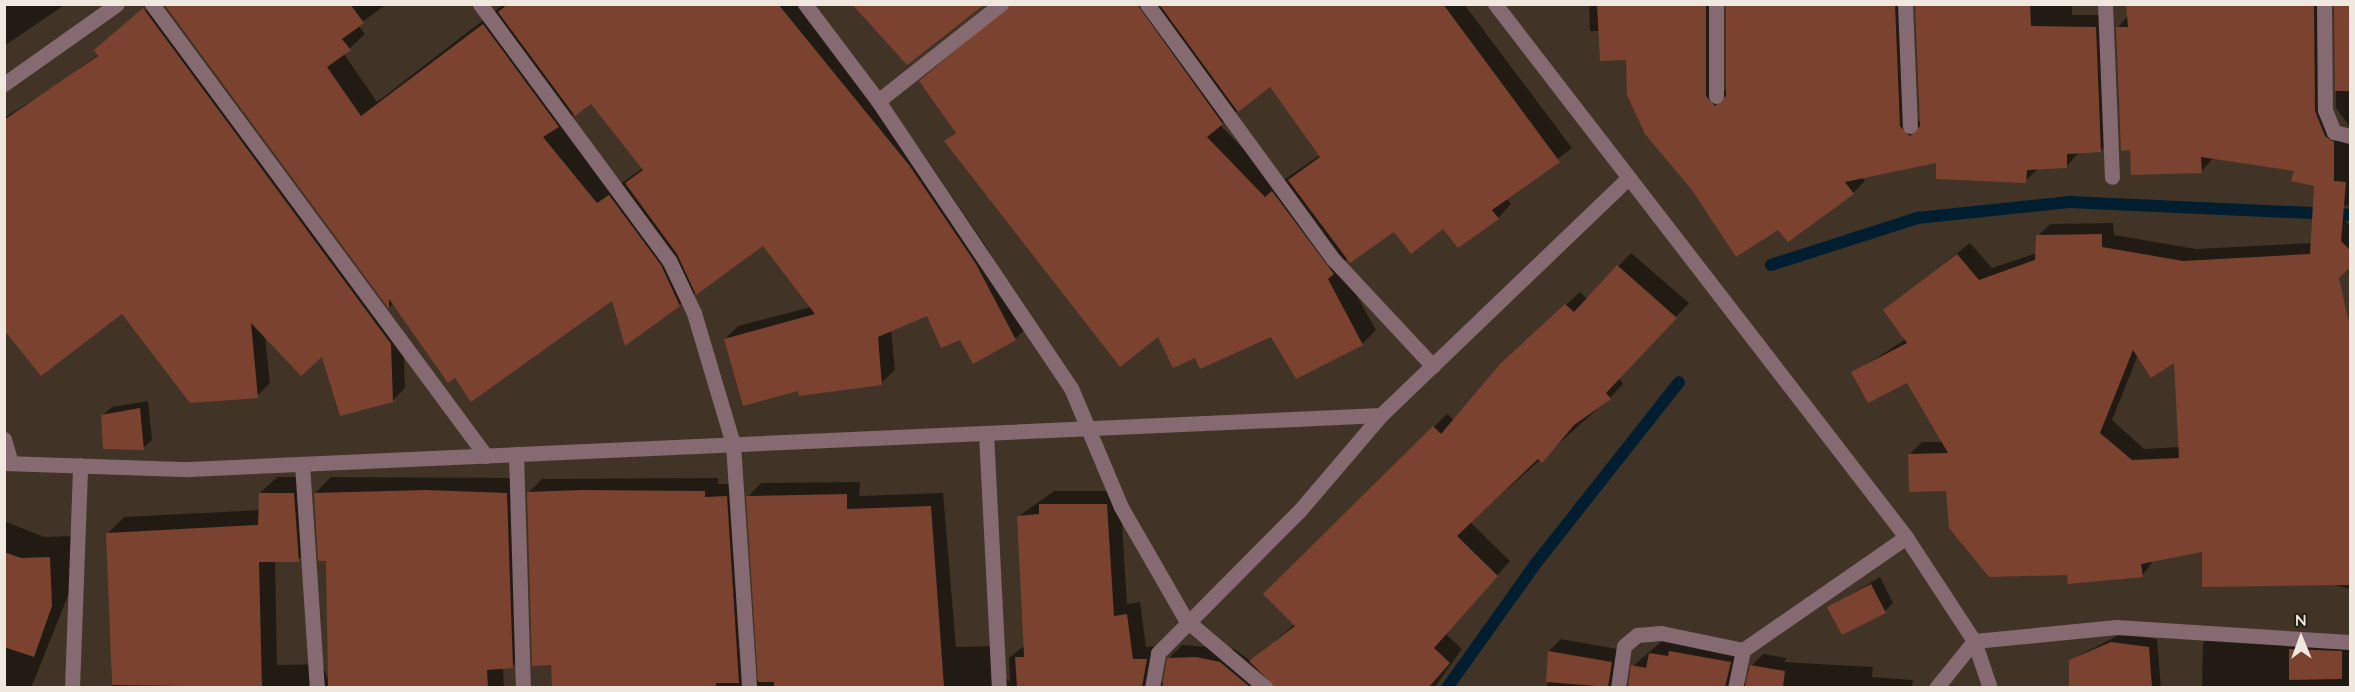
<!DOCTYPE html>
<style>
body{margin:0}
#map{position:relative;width:2355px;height:692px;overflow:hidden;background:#413426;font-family:Quicksand,sans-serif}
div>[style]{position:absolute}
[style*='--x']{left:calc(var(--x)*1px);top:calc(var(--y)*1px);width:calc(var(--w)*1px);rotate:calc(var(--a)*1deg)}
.shadow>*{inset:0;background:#0007}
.stream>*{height:12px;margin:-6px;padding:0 6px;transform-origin:6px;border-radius:6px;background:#001e30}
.building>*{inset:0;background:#7a422f}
.minor>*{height:15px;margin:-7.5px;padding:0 7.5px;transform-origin:7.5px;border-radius:7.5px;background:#866a72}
.tertiary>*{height:15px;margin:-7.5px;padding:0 7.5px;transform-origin:7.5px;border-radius:7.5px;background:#866a72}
span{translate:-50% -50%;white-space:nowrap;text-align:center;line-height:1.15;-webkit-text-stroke:5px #221d16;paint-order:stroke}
.frame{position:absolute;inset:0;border:6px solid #f0e8df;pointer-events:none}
.north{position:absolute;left:2271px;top:608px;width:60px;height:60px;-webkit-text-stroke:4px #221d16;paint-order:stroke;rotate:359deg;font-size:16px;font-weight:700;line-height:24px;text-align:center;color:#f0e8df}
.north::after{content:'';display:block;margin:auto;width:21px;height:27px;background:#f0e8df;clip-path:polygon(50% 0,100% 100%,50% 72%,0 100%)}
</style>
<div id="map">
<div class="shadow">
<div style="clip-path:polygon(4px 4px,66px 4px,4px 46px)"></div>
<div style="clip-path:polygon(157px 4px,162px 4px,403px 331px,405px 388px,392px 401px,323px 355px,265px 336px,270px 383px,257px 396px,122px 312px,4px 328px,4px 118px,60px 83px,99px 54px,131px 19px)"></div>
<div style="clip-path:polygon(evenodd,166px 4px,387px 4px,358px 25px,365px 34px,344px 54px,377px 102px,504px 4px,801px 4px,922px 152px,989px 251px,1028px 326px,1015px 339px,960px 338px,927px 314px,891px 330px,895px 370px,881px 383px,799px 390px,725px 339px,738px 326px,811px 307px,763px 244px,679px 305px,613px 299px,455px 376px,394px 303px,390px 307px,166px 4px,591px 102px,643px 168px,613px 189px,560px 124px,591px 102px)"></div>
<div style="clip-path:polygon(evenodd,1010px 4px,1464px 4px,1572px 148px,1506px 198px,1511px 204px,1498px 218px,1394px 230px,1348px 258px,1340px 266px,1376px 330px,1363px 343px,1296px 377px,1272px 335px,1196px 356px,1159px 335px,946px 141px,957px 131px,921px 81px,1010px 4px,1270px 85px,1320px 155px,1278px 184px,1220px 125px,1270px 85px)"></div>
<div style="clip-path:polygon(1589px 4px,1718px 4px,1718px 84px,1727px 92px,1727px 4px,1907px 4px,1912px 114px,1921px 123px,1916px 4px,2072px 4px,2072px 15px,2108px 15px,2113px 138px,2101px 150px,2079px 152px,2067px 166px,2038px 169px,2025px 181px,1938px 161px,1862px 177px,1865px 181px,1853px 193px,1627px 58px,1600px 31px,1590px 31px)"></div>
<div style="clip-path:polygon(evenodd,2127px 4px,2326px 4px,2327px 98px,2339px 127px,2350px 130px,2350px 205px,2333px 207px,2350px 226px,2350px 265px,2263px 355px,2350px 360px,2350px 589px,2204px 551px,2154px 560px,2142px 576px,2069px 574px,1947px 490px,1910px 454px,1922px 442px,1943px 442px,1908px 381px,1853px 373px,1906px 339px,1885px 310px,1970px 243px,1992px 268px,2037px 253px,2038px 236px,2050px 224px,2113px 223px,2114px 235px,2196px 249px,2312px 243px,2316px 185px,2295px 170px,2214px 157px,2202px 171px,2132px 148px,2117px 28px,2128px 16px,2127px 4px,2138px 355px,2176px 360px,2180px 447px,2144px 449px,2112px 420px,2138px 355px)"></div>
<div style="clip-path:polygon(2335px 4px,2350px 4px,2350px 127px,2336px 108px)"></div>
<div style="clip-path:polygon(1631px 253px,1689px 303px,1619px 378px,1623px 384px,1610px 398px,1470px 522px,1510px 561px,1446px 634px,1462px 649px,1434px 688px,554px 688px,528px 493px,542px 479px,718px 478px,718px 484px,740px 484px,752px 675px,760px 682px,748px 497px,761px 483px,860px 482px,859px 496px,943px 493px,956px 647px,1001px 646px,1002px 675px,1010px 682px,1009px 658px,1025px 645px,1019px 516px,1054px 491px,1120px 491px,1127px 604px,1140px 602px,1146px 647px,1160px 646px,1158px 682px,1164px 682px,1168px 659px,1182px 645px,1234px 649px,1251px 661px,1295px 624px,1265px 594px,1447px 414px,1455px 421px,1516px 351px,1580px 292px,1587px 299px)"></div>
<div style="clip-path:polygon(148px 401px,152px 440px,143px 448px,103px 415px,112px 407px)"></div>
<div style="clip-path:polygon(277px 477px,310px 477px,314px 544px,298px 560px,275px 561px,277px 665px,322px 664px,328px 679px,327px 560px,315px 493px,331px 477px,523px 478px,528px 650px,512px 667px,503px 667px,504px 688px,112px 688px,108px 533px,124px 517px,260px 510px,260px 493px)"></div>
<div style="clip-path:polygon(4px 521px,44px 537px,72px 536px,73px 583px,31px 688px,4px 688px)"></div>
<div style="clip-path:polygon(1880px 577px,1893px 603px,1885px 611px,1829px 608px)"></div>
<div style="clip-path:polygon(2121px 634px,2157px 639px,2161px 688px,2071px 688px,2070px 660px)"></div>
<div style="clip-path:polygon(2211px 634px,2350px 643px,2350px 688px,2202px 688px,2203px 643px)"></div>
<div style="clip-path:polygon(1561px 639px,1623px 650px,1620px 679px,1630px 686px,1633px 666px,1662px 641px,1742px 650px,1737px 678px,1747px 687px,1751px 666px,1763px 654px,1787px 658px,1784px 662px,1873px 667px,1872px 677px,1913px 680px,1912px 688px,1547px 688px,1549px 651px)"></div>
</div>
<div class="stream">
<div style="--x:1771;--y:265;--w:153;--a:-17.8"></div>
<div style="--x:1917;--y:218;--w:153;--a:-6"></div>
<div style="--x:2069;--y:202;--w:281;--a:2.6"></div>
<div style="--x:1447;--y:688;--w:155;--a:-54.5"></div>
<div style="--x:1537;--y:562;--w:229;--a:-51.7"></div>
</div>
<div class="building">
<div style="clip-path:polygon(164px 4px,350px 4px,364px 23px,342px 39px,351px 50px,327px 67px,361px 116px,483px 24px,559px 127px,543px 137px,597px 203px,609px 195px,661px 265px,680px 306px,625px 346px,612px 301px,471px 402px,455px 378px,448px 383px,389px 299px,389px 309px)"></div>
<div style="clip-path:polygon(508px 4px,778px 4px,909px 165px,976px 264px,1016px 340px,973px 364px,960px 340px,941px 348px,927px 316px,878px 337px,882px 385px,799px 396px,798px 391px,743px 406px,724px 339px,815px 314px,763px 246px,696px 295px,677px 254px,625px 183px,643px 170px,591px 104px,575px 116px,498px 12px)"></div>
<div style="clip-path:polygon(852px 4px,985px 4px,907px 65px)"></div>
<div style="clip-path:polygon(1011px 4px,1137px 4px,1223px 124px,1207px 137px,1265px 197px,1272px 191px,1334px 274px,1328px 279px,1363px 345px,1296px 379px,1271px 337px,1200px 369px,1195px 358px,1173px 368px,1158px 337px,1120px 367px,944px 141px,956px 133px,919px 81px)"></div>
<div style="clip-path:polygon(1159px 4px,1443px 4px,1560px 162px,1492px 210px,1499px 219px,1458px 248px,1443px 229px,1411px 254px,1394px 232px,1350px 263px,1288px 180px,1320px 157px,1270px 87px,1238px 112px)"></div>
<div style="clip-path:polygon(1597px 4px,1706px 4px,1706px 96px,1715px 106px,1726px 96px,1726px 4px,1895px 4px,1900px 126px,1910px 136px,1920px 126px,1915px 4px,2030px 4px,2031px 26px,2096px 27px,2101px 152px,2067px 154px,2067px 168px,2027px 170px,2026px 183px,1936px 179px,1936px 163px,1845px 182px,1854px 194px,1788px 242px,1778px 230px,1736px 257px,1692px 190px,1645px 134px,1627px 95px,1626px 60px,1600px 61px)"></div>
<div style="clip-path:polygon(evenodd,2126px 4px,2314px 4px,2315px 111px,2325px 136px,2334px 142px,2334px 181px,2346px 182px,2341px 241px,2350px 250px,2350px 267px,2339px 278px,2349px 323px,2350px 585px,2202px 587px,2202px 552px,2141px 564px,2143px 577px,2068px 584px,2067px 575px,1989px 577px,1949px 528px,1946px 491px,1909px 492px,1908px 454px,1948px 453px,1907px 383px,1868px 403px,1851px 372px,1907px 343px,1883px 310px,1957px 254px,1979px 280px,2035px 260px,2036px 235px,2102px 234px,2102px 247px,2183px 261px,2310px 254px,2314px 186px,2291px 181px,2294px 171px,2201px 157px,2202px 173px,2131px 175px,2130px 150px,2121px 151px,2116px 27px,2128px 27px,2126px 4px,2133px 350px,2151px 378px,2174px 363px,2179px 458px,2132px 460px,2100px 433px,2133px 350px)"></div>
<div style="clip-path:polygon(2334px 4px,2350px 4px,2350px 91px,2335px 91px,2335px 108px)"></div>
<div style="clip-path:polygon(143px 8px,391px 344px,393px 402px,340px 416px,322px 357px,301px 376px,251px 323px,258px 398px,190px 403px,122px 314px,41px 376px,4px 330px,4px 120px,98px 56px,94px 50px)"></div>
<div style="clip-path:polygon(1617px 265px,1677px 318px,1606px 393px,1611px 399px,1574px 425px,1542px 463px,1538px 459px,1457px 536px,1498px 576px,1434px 648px,1450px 663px,1429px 687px,1275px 687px,1249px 661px,1295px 626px,1263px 594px,1433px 426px,1441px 434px,1500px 364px,1565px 304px,1574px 312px)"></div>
<div style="clip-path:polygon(140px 408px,144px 450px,103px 449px,101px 415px)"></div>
<div style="clip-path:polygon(426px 490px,507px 493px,513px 668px,487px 670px,488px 687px,328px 687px,326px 561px,318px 561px,314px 493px)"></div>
<div style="clip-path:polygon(581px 490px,705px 491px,705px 497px,727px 496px,739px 683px,716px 683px,716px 687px,552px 687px,551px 665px,532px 666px,527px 492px)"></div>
<div style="clip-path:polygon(259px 493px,294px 493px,299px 562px,259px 562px,262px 687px,112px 685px,106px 533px,258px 525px)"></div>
<div style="clip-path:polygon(847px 494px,847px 509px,931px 506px,944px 687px,774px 687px,774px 682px,758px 682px,746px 496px)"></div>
<div style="clip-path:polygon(1039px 504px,1107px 504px,1114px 616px,1127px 614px,1133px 659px,1147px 659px,1142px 687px,1017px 687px,1015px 657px,1024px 657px,1017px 516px,1039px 514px)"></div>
<div style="clip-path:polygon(4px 552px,21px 558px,50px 557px,52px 606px,34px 657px,4px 647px)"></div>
<div style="clip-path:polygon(1871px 584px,1886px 613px,1842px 635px,1827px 607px)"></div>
<div style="clip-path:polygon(2111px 642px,2149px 647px,2152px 687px,2069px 687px,2069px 660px)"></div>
<div style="clip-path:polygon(2289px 649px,2342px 651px,2342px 679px,2289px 680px)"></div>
<div style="clip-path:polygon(1548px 651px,1612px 662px,1608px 687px,1546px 682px)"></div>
<div style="clip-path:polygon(1669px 651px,1731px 662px,1725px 687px,1628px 687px,1631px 665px,1646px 668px,1649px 653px,1668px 656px)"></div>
<div style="clip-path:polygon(1196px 657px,1220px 662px,1250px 687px,1162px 687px,1167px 658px)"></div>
<div style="clip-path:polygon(1750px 665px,1785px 671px,1783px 687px,1745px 687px)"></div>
</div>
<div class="minor">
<div style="--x:152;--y:4;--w:562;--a:53.54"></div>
<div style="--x:480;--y:4;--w:318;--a:53.6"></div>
<div style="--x:669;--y:260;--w:59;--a:64.7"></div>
<div style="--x:694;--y:313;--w:137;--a:73.4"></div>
<div style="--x:733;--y:444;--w:245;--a:86.2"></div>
<div style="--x:805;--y:4;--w:121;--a:53"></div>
<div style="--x:878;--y:101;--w:346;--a:56.1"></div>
<div style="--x:1071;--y:388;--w:129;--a:67.2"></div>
<div style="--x:1121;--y:507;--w:130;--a:60.1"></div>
<div style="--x:1186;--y:620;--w:105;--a:40.4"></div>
<div style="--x:1147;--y:4;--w:317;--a:53.9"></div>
<div style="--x:1334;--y:260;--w:145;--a:47"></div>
<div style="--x:1905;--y:4;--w:122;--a:87.7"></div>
<div style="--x:2105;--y:4;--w:173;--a:87.7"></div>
<div style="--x:2324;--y:4;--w:106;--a:89.5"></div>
<div style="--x:2325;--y:110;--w:24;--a:68"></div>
<div style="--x:2334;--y:132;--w:16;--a:14"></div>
<div style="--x:4;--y:84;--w:138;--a:-35.3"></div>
<div style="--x:1716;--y:96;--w:92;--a:-90"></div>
<div style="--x:878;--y:101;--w:157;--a:-38.3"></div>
<div style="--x:986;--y:433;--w:255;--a:87.1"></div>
<div style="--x:4;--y:439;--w:25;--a:74"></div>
<div style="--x:516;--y:454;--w:234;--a:88.3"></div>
<div style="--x:4;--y:463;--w:185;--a:1.9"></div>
<div style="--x:189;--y:469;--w:1193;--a:-2.59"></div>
<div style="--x:1381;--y:415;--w:339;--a:-43.8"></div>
<div style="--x:302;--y:464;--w:225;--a:86.2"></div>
<div style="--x:72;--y:688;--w:223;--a:-87.9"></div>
<div style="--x:1152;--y:688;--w:36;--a:-80"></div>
<div style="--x:1158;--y:653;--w:202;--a:-45.2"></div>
<div style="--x:1300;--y:510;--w:125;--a:-49.5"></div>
<div style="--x:1618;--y:688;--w:42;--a:-81.9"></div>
<div style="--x:1624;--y:646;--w:17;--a:-40"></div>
<div style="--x:1637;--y:635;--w:24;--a:-5"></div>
<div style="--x:1661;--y:633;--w:84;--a:11.7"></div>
<div style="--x:1735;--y:688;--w:39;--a:-78"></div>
<div style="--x:1743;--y:650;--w:198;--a:-34.7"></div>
<div style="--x:1936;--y:688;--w:60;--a:-51"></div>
<div style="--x:1974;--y:641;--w:143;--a:-5.6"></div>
<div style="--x:2116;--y:627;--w:234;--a:3.7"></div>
</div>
<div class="tertiary">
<div style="--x:1495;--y:4;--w:673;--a:52.36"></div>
<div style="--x:1906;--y:537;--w:124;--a:56.8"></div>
<div style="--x:1974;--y:641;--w:50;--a:71.2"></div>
</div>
<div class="frame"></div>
<div class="north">N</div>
</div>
